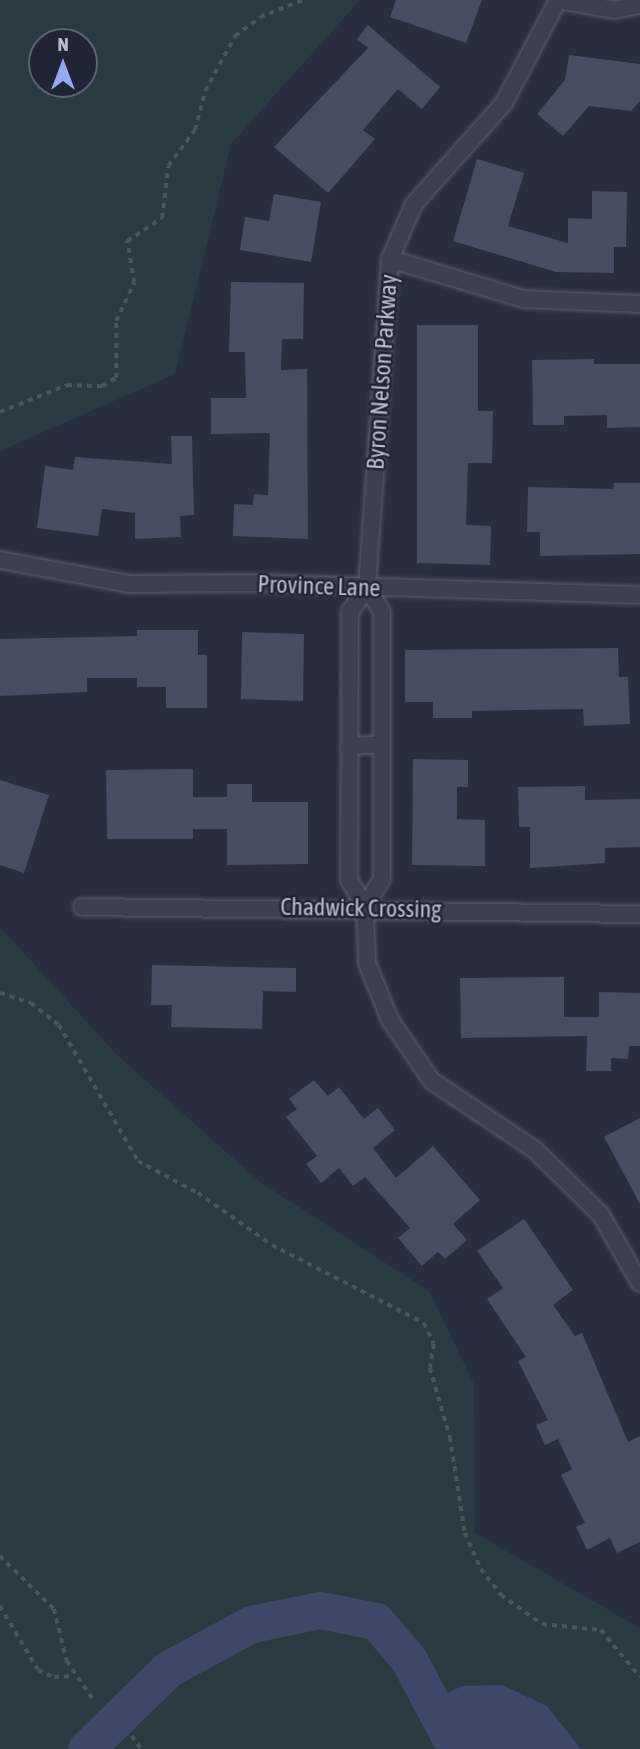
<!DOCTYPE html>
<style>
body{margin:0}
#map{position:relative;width:640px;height:1749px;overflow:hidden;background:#282e40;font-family:"Asap Condensed",sans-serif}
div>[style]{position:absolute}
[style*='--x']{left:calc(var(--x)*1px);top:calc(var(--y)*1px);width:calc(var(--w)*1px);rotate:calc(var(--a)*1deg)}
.green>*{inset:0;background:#2a3a41}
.water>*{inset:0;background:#3f4868}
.river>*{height:37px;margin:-18.5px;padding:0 18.5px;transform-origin:18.5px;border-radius:18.5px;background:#3f4868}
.building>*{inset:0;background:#474d62}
.path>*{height:3.5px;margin-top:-1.75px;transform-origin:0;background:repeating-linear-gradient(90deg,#48575e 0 5px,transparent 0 10px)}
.roads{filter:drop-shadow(0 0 2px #5a5e6e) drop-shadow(0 0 2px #5a5e6e)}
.street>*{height:16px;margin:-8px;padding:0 8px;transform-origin:8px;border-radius:8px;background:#3c4050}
span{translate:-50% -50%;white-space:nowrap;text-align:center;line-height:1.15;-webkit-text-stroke:5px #202536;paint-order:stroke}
.street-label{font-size:24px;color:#b9bccb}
.north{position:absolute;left:28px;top:28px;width:70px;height:70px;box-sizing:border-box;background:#202536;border:2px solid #5d6172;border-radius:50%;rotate:0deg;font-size:19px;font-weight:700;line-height:28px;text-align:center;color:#b9bccb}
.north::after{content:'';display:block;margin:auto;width:24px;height:32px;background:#95a8f3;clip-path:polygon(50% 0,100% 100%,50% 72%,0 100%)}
</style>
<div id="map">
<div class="green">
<div style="clip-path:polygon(evenodd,0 0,360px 0,231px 144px,175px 374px,0 451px,0 0,42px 42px,84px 42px,84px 84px,42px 84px,42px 42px)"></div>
<div style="clip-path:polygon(0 927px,116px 1054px,260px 1182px,429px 1291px,474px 1384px,475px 1533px,640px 1628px,640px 1749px,0 1749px)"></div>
</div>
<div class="water">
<div style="clip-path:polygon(502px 1685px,547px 1706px,581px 1749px,458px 1749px,438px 1698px,462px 1686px)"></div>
</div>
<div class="river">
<div style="--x:86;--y:1749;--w:115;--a:-44.3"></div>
<div style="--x:168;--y:1669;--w:94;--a:-28.5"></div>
<div style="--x:251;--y:1624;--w:70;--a:-11.5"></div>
<div style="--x:320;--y:1610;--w:57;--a:11.1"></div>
<div style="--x:376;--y:1621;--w:51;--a:49.8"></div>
<div style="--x:409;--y:1660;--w:101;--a:62.2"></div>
</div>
<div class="building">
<div style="clip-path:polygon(396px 0,482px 0,466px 43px,390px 17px)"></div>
<div style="clip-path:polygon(368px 25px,440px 87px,422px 109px,398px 89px,363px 130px,375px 139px,328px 193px,274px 147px,368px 48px,357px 39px)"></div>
<div style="clip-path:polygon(569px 55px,640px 64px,640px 101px,631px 111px,589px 106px,563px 136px,537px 114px,565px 80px)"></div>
<div style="clip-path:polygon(477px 159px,524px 173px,508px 226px,568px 243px,568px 218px,592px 219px,592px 191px,627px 192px,626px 247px,614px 247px,614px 273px,556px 272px,453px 241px)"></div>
<div style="clip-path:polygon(274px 194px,321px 202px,311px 262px,240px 250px,245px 217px,269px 221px)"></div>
<div style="clip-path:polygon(231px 282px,304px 283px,303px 339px,282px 339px,281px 370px,307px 369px,308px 539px,233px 536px,234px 504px,253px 505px,254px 494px,268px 495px,270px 433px,211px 434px,211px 398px,246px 398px,245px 352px,229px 352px)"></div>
<div style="clip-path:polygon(417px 325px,478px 325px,478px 411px,493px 411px,492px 463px,468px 463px,466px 525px,491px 526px,490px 565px,417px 563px)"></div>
<div style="clip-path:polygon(594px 359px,594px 364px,640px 364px,640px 427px,607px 428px,607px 415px,564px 416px,564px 425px,533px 425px,532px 360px)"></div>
<div style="clip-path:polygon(171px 436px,192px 436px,194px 515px,180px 516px,181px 537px,135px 539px,135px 513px,102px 509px,98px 536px,37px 528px,45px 466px,73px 470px,75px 457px,172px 464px)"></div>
<div style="clip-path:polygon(614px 483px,640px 483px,640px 554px,540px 556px,540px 532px,527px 532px,528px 487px,613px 489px)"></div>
<div style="clip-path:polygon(137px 630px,198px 630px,198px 655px,207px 655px,207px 708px,166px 708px,166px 687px,137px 687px,137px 678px,87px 678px,87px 692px,0 696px,0 639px,137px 636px)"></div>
<div style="clip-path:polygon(242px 632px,304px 634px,303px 701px,241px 699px)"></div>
<div style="clip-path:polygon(618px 648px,619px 677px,628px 677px,630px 724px,584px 726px,583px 709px,472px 711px,472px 718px,433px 718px,433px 702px,405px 702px,405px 650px)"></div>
<div style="clip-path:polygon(413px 759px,468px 760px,468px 787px,457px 787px,457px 819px,485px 820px,485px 866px,412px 865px)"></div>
<div style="clip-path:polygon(193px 769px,193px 797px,227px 797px,227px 784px,252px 784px,252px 802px,308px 802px,308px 864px,227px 865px,227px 829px,193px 829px,193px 839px,107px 839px,106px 770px)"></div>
<div style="clip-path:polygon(0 780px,49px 795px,24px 873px,0 865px)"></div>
<div style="clip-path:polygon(585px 786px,585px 800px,640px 799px,640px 847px,605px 848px,605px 863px,530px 868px,530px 827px,519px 827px,518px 787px)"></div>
<div style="clip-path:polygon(152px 965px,296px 968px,296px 992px,263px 991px,262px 1029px,171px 1027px,172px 1005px,151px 1005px)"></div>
<div style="clip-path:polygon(564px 977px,564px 1017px,599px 1017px,599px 992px,640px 993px,640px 1046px,629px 1046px,628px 1059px,611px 1058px,611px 1071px,586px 1071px,587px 1036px,461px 1038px,460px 978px)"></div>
<div style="clip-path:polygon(314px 1080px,328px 1096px,339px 1087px,364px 1119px,378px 1108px,395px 1130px,373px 1148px,396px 1178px,433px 1146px,480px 1200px,453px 1224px,467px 1240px,445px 1259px,438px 1252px,422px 1266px,398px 1238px,410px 1228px,365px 1177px,353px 1186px,339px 1168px,321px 1183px,306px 1164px,317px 1156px,286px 1117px,297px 1109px,289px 1099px)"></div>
<div style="clip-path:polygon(640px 1118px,640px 1204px,604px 1137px)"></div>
<div style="clip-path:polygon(524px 1219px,573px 1290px,553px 1305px,575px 1336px,582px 1333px,628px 1442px,640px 1436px,640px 1542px,617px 1553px,610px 1538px,587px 1550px,576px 1527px,585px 1523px,561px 1475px,572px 1469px,558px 1439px,545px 1445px,536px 1425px,548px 1420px,518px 1361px,526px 1357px,487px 1299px,503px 1288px,477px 1251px)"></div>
</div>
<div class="path">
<div style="--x:0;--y:412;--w:72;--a:-21.9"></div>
<div style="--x:67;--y:385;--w:35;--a:2"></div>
<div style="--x:102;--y:386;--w:16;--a:-30"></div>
<div style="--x:116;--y:378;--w:57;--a:-90"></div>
<div style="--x:116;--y:321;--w:42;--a:-64.7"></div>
<div style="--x:134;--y:283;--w:43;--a:-99.5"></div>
<div style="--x:127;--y:241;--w:42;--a:-33.3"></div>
<div style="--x:162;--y:218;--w:52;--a:-83.4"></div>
<div style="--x:168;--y:166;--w:45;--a:-53.1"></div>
<div style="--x:195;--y:130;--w:40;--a:-75.6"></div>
<div style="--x:205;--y:91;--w:63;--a:-61.4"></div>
<div style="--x:235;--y:36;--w:31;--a:-37"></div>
<div style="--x:260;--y:17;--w:46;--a:-21.6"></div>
<div style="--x:0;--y:993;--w:33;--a:18"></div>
<div style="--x:31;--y:1003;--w:36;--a:38"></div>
<div style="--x:59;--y:1025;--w:157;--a:59.8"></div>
<div style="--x:138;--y:1161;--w:68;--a:28.1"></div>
<div style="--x:198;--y:1193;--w:90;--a:35.1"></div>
<div style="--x:272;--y:1245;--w:171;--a:27.2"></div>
<div style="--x:424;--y:1323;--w:23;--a:65"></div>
<div style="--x:434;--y:1344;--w:24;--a:99"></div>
<div style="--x:430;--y:1368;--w:72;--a:73.8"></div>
<div style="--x:450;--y:1437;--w:97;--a:81.1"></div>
<div style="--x:465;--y:1533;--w:39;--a:66"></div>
<div style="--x:481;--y:1569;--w:33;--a:52"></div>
<div style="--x:501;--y:1595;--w:50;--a:35.3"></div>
<div style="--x:542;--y:1624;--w:59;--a:5.8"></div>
<div style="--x:601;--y:1630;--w:61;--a:50.3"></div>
<div style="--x:0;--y:1556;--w:76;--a:44.5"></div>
<div style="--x:54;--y:1609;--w:54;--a:76"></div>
<div style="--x:67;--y:1661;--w:48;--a:56"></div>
<div style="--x:0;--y:1606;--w:74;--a:59.3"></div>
<div style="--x:38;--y:1670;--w:17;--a:24"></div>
<div style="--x:54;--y:1677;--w:20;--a:-3"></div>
<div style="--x:132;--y:1736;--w:16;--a:55"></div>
</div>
<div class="roads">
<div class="street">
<div style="--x:558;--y:0;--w:116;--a:117.7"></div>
<div style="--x:504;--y:103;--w:135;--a:131.7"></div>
<div style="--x:414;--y:204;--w:60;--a:113.6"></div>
<div style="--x:390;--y:259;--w:330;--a:94"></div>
<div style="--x:367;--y:588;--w:29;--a:126"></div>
<div style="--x:350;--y:611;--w:269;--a:90.2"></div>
<div style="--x:349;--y:880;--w:31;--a:59"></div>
<div style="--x:365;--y:907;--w:56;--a:88"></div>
<div style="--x:367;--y:963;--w:61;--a:68"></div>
<div style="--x:390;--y:1020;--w:74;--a:55.5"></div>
<div style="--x:432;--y:1081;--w:124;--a:33.8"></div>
<div style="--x:535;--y:1150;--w:93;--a:44.6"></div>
<div style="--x:601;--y:1215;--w:78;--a:60.2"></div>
<div style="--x:558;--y:0;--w:57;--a:10.1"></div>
<div style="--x:614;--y:10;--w:26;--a:-11"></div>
<div style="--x:390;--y:259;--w:139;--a:16.7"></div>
<div style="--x:523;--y:299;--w:117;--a:2.4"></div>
<div style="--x:0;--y:560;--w:131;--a:10.5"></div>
<div style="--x:129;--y:584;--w:126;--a:-0.5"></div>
<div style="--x:255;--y:583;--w:385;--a:1.8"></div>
<div style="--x:349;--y:746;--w:33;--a:-3"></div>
<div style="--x:82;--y:907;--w:558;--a:0.72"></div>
<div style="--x:365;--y:907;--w:33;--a:-59"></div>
<div style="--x:382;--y:879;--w:267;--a:-90"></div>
<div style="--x:382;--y:612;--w:28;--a:-122"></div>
</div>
</div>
<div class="street-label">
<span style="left:382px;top:372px;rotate:-86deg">Byron Nelson Parkway</span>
<span style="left:319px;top:586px;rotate:2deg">Province Lane</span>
<span style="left:361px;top:908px;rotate:1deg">Chadwick Crossing</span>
</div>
<div class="north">N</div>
</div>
